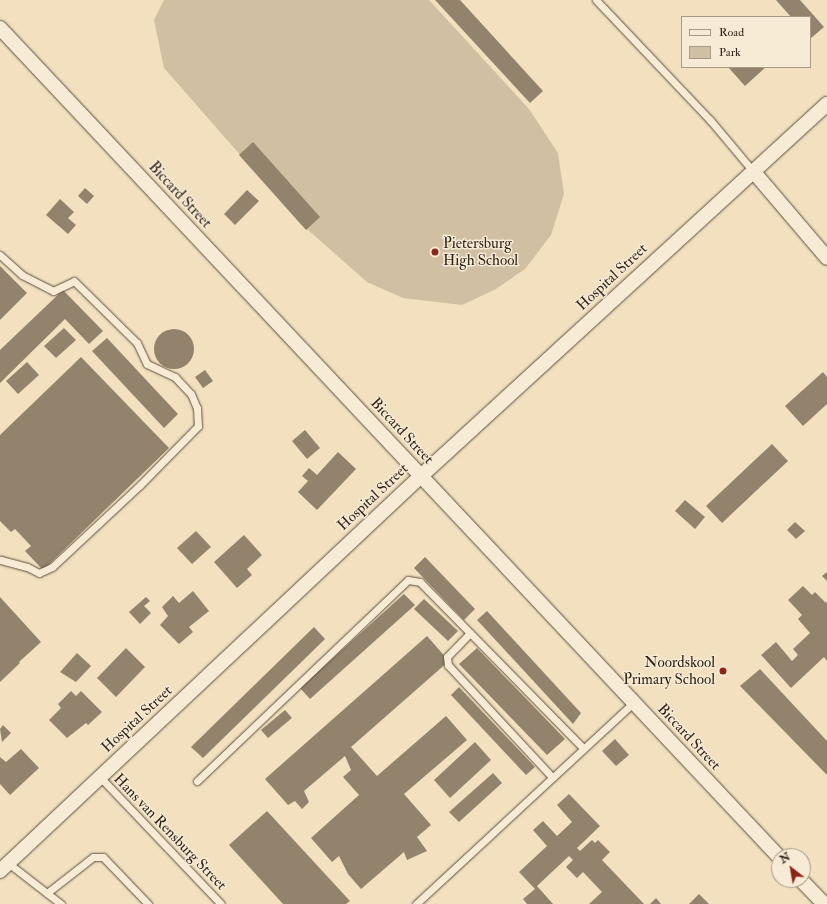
<!DOCTYPE html>
<style>
body{margin:0}
#map{position:relative;width:827px;height:904px;overflow:hidden;background:#f2e0bf;font-family:"IM FELL Double Pica",serif}
div>[style]{position:absolute}
[style*='--x']{left:calc(var(--x)*1px);top:calc(var(--y)*1px);width:calc(var(--w)*1px);rotate:calc(var(--a)*1deg)}
.green>*{inset:0;background:#d0bfa2}
.building>*{inset:0;background:#93836d}
.round{border-radius:50%}
.roads{filter:drop-shadow(0 0 1px #5e4f3f) drop-shadow(0 0 1px #5e4f3f)}
.lane>*{height:7px;margin:-3.5px;padding:0 3.5px;transform-origin:3.5px;border-radius:3.5px;background:#f7ebd5}
.street>*{height:14px;margin:-7px;padding:0 7px;transform-origin:7px;border-radius:7px;background:#f7ebd5}
.dots>*{width:11px;height:11px;translate:-50% -50%;box-sizing:border-box;border:2px solid #f7ebd5;border-radius:50%}
span{translate:-50% -50%;white-space:nowrap;text-align:center;line-height:1.15;-webkit-text-stroke:3px #f7ebd5;paint-order:stroke}
.street-label{font-size:15px;color:#2c1f14}
.poi-label{font-size:15px;color:#2c1f14}
.left{translate:0 -50%;text-align:left}
.right{translate:-100% -50%;text-align:right}
.legend{position:absolute;left:681px;top:16px;width:130px;height:52px;box-sizing:border-box;background:#f7ebd5;border:1px solid #a69988;margin:0;padding:5px 7px;list-style:none;font-size:12px;color:#2c1f14}
.legend li{display:flex;align-items:center;gap:8px;height:20px}
.legend b{width:20px;border:1px solid #a69988}
.north{position:absolute;left:771px;top:848px;width:40px;height:40px;box-sizing:border-box;background:#f7ebd5;border:1px solid #a69988;border-radius:50%;rotate:329deg;font-size:11px;font-weight:700;line-height:16px;text-align:center;color:#2c1f14}
.north::after{content:'';display:block;margin:auto;width:14px;height:18px;background:#8f2418;clip-path:polygon(50% 0,100% 100%,50% 72%,0 100%)}
</style>
<div id="map">
<div class="green">
<div style="clip-path:polygon(164px 0,429px 0,529px 109px,558px 153px,564px 194px,551px 235px,525px 269px,496px 289px,462px 305px,403px 298px,367px 282px,298px 221px,164px 68px,154px 20px)"></div>
</div>
<div class="building">
<div style="clip-path:polygon(435px 0,460px 0,543px 91px,530px 103px)"></div>
<div style="clip-path:polygon(776px 0,800px 0,824px 27px,810px 39px,810px 17px,791px 17px)"></div>
<div style="clip-path:polygon(728px 67px,766px 67px,745px 86px)"></div>
<div style="clip-path:polygon(253px 142px,320px 217px,306px 230px,239px 155px)"></div>
<div style="clip-path:polygon(85px 188px,94px 196px,87px 204px,78px 196px)"></div>
<div style="clip-path:polygon(247px 190px,259px 201px,235px 225px,224px 214px)"></div>
<div style="clip-path:polygon(60px 199px,74px 212px,68px 218px,76px 225px,68px 234px,46px 215px)"></div>
<div style="clip-path:polygon(0 266px,27px 293px,0 320px)"></div>
<div style="clip-path:polygon(63px 290px,103px 331px,89px 344px,65px 319px,0 383px,0 350px)"></div>
<div style="clip-path:polygon(64px 328px,76px 340px,56px 358px,44px 346px)"></div>
<div class="round" style="left:154px;top:329px;width:40px;height:40px"></div>
<div style="clip-path:polygon(107px 338px,178px 414px,164px 428px,92px 351px)"></div>
<div style="clip-path:polygon(81px 357px,169px 448px,43px 570px,25px 551px,31px 546px,15px 529px,11px 532px,0 521px,0 435px)"></div>
<div style="clip-path:polygon(27px 362px,39px 375px,18px 394px,6px 381px)"></div>
<div style="clip-path:polygon(205px 370px,213px 381px,203px 388px,195px 377px)"></div>
<div style="clip-path:polygon(823px 372px,827px 377px,827px 404px,803px 426px,785px 406px)"></div>
<div style="clip-path:polygon(305px 430px,320px 448px,307px 459px,292px 441px)"></div>
<div style="clip-path:polygon(772px 444px,788px 461px,722px 523px,706px 506px)"></div>
<div style="clip-path:polygon(338px 452px,356px 469px,317px 510px,298px 492px,308px 481px,302px 476px,309px 468px,317px 475px)"></div>
<div style="clip-path:polygon(685px 500px,705px 517px,695px 529px,675px 511px)"></div>
<div style="clip-path:polygon(795px 522px,805px 531px,796px 539px,787px 530px)"></div>
<div style="clip-path:polygon(196px 531px,211px 547px,192px 564px,177px 548px)"></div>
<div style="clip-path:polygon(244px 535px,262px 555px,247px 569px,252px 575px,237px 588px,214px 562px)"></div>
<div style="clip-path:polygon(425px 557px,475px 609px,464px 620px,414px 568px)"></div>
<div style="clip-path:polygon(827px 572px,827px 581px,822px 576px)"></div>
<div style="clip-path:polygon(803px 586px,812px 595px,815px 592px,826px 603px,827px 601px,827px 661px,824px 657px,791px 688px,761px 655px,776px 642px,792px 661px,798px 655px,793px 649px,810px 633px,798px 619px,802px 615px,788px 600px)"></div>
<div style="clip-path:polygon(193px 591px,209px 611px,189px 627px,193px 632px,179px 644px,160px 625px,168px 616px,162px 607px,173px 596px,179px 603px)"></div>
<div style="clip-path:polygon(404px 594px,415px 605px,310px 699px,300px 688px)"></div>
<div style="clip-path:polygon(0 597px,41px 642px,19px 662px,8px 651px,20px 663px,0 682px)"></div>
<div style="clip-path:polygon(146px 597px,150px 601px,144px 606px,151px 613px,140px 624px,129px 612px)"></div>
<div style="clip-path:polygon(424px 599px,458px 631px,448px 641px,414px 609px)"></div>
<div style="clip-path:polygon(487px 611px,581px 713px,573px 724px,477px 620px)"></div>
<div style="clip-path:polygon(314px 627px,325px 639px,203px 758px,191px 747px)"></div>
<div style="clip-path:polygon(427px 636px,449px 661px,351px 747px,377px 776px,446px 716px,467px 740px,404px 794px,431px 825px,417px 837px,427px 851px,407px 860px,404px 852px,361px 889px,348px 874px,339px 856px,332px 862px,311px 838px,359px 795px,343px 777px,351px 770px,345px 756px,304px 791px,309px 802px,302px 809px,295px 801px,288px 805px,265px 779px)"></div>
<div style="clip-path:polygon(126px 648px,145px 667px,116px 697px,97px 678px)"></div>
<div style="clip-path:polygon(477px 648px,565px 739px,547px 755px,459px 664px)"></div>
<div style="clip-path:polygon(77px 653px,91px 666px,76px 682px,60px 672px)"></div>
<div style="clip-path:polygon(760px 669px,827px 741px,827px 775px,740px 686px)"></div>
<div style="clip-path:polygon(459px 687px,535px 767px,526px 775px,451px 695px)"></div>
<div style="clip-path:polygon(71px 691px,76px 696px,81px 691px,102px 712px,88px 725px,86px 723px,67px 738px,49px 720px,61px 708px,58px 704px)"></div>
<div style="clip-path:polygon(285px 710px,292px 718px,268px 738px,261px 730px)"></div>
<div style="clip-path:polygon(3px 725px,11px 733px,2px 742px,0 729px)"></div>
<div style="clip-path:polygon(615px 739px,629px 755px,616px 766px,602px 751px)"></div>
<div style="clip-path:polygon(475px 742px,491px 760px,450px 798px,434px 780px)"></div>
<div style="clip-path:polygon(21px 749px,39px 768px,10px 795px,0 784px,0 757px,6px 762px)"></div>
<div style="clip-path:polygon(493px 773px,502px 783px,459px 822px,449px 812px)"></div>
<div style="clip-path:polygon(569px 794px,600px 826px,577px 848px,580px 851px,592px 840px,595px 843px,598px 840px,610px 852px,602px 860px,644px 904px,589px 904px,602px 892px,583px 872px,577px 878px,566px 867px,573px 860px,569px 856px,537px 886px,553px 904px,527px 904px,523px 899px,535px 889px,519px 872px,547px 846px,533px 830px,543px 821px,557px 836px,572px 822px,557px 805px)"></div>
<div style="clip-path:polygon(267px 811px,350px 901px,346px 904px,283px 904px,229px 845px)"></div>
<div style="clip-path:polygon(699px 894px,709px 904px,689px 904px)"></div>
<div style="clip-path:polygon(656px 898px,661px 904px,650px 904px)"></div>
</div>
<div class="roads">
<div class="lane">
<div style="--x:596;--y:0;--w:166;--a:46.5"></div>
<div style="--x:710;--y:120;--w:67;--a:49.9"></div>
<div style="--x:0;--y:255;--w:30;--a:42"></div>
<div style="--x:22;--y:275;--w:35;--a:27"></div>
<div style="--x:53;--y:291;--w:23;--a:-25"></div>
<div style="--x:74;--y:281;--w:88;--a:44.5"></div>
<div style="--x:137;--y:343;--w:23;--a:65"></div>
<div style="--x:147;--y:364;--w:31;--a:25"></div>
<div style="--x:175;--y:377;--w:23;--a:47"></div>
<div style="--x:191;--y:394;--w:15;--a:67"></div>
<div style="--x:197;--y:408;--w:18;--a:87"></div>
<div style="--x:198;--y:426;--w:83;--a:134.5"></div>
<div style="--x:140;--y:485;--w:120;--a:137"></div>
<div style="--x:52;--y:567;--w:14;--a:155"></div>
<div style="--x:39;--y:573;--w:13;--a:-153"></div>
<div style="--x:27;--y:567;--w:28;--a:-165"></div>
<div style="--x:470;--y:633;--w:33;--a:134"></div>
<div style="--x:447;--y:657;--w:8;--a:83"></div>
<div style="--x:448;--y:665;--w:153;--a:47.1"></div>
<div style="--x:100;--y:777;--w:175;--a:46.4"></div>
<div style="--x:197;--y:781;--w:291;--a:-43.6"></div>
<div style="--x:408;--y:580;--w:12;--a:9"></div>
<div style="--x:420;--y:582;--w:233;--a:45.5"></div>
<div style="--x:8;--y:863;--w:67;--a:37.7"></div>
<div style="--x:47;--y:893;--w:58;--a:-38"></div>
<div style="--x:93;--y:857;--w:10;--a:0"></div>
<div style="--x:103;--y:857;--w:65;--a:46.2"></div>
<div style="--x:416;--y:904;--w:296;--a:-42.8"></div>
</div>
<div class="street">
<div style="--x:0;--y:28;--w:1138;--a:46.78"></div>
<div style="--x:753;--y:171;--w:114;--a:49.6"></div>
<div style="--x:0;--y:871;--w:577;--a:-43.18"></div>
<div style="--x:421;--y:476;--w:551;--a:-42.5"></div>
<div style="--x:801;--y:880;--w:33;--a:46"></div>
</div>
</div>
<div class="dots">
<div style="left:435px;top:252px;background:#8f2418"></div>
<div style="left:723px;top:671px;background:#8f2418"></div>
</div>
<div class="street-label">
<span style="left:180px;top:195px;rotate:47deg">Biccard Street</span>
<span style="left:612px;top:277px;rotate:-43deg">Hospital Street</span>
<span style="left:402px;top:431px;rotate:47deg">Biccard Street</span>
<span style="left:373px;top:497px;rotate:-43deg">Hospital Street</span>
<span style="left:137px;top:719px;rotate:-43deg">Hospital Street</span>
<span style="left:689px;top:737px;rotate:47deg">Biccard Street</span>
<span style="left:170px;top:832px;rotate:46deg">Hans van Rensburg Street</span>
</div>
<div class="poi-label">
<span class="left" style="left:443px;top:252px">Pietersburg<br>High School</span>
<span class="right" style="left:715px;top:671px">Noordskool<br>Primary School</span>
</div>
<ul class="legend">
<li><b style="height:5px;background:#f7ebd5"></b>Road</li>
<li><b style="height:11px;background:#d0bfa2"></b>Park</li>
</ul>
<div class="north">N</div>
</div>
